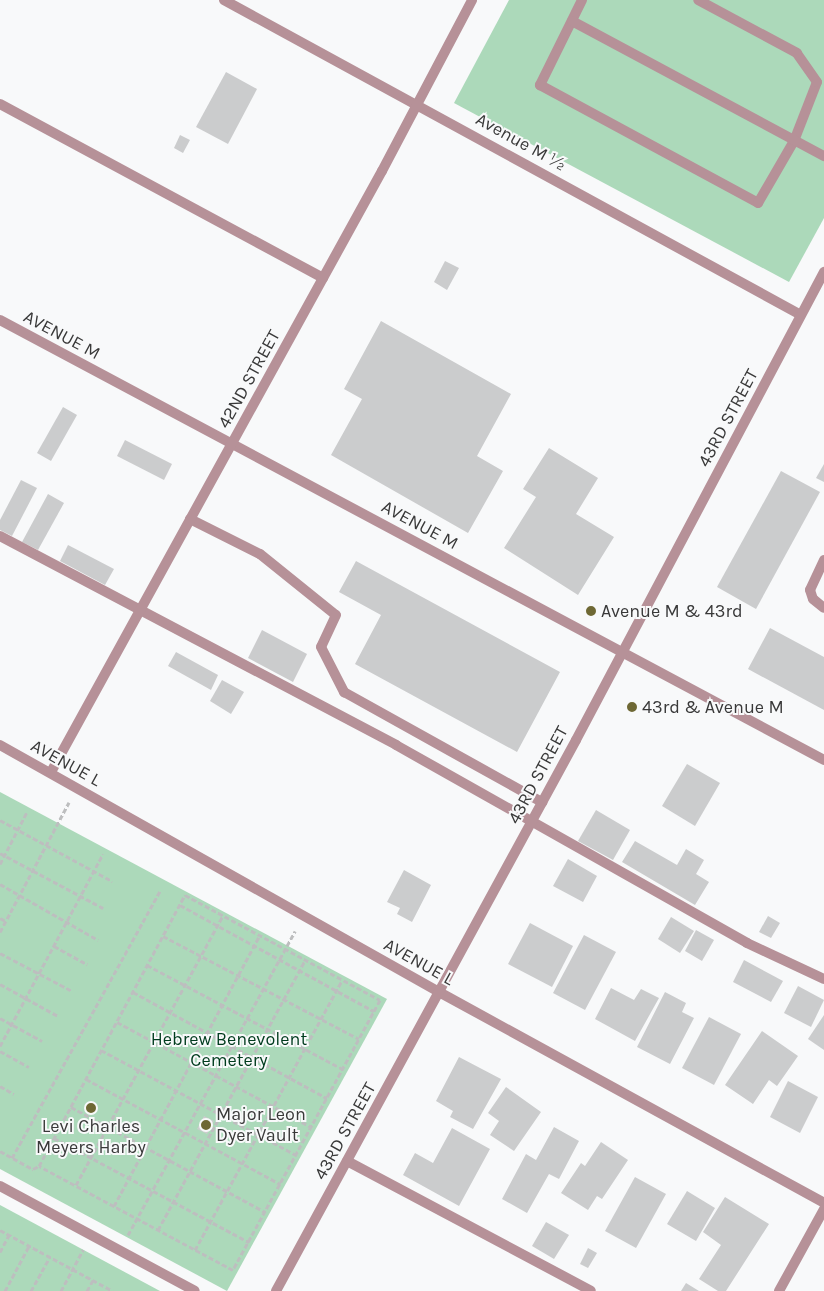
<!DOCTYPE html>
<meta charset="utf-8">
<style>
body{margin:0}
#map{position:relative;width:824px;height:1291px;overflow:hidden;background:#f8f9fa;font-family:Karla,sans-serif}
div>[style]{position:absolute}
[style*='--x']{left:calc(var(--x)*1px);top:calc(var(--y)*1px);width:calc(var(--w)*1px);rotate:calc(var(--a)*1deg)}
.green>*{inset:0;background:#acd9ba}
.building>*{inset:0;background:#cbcccd}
.path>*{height:3px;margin-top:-1.5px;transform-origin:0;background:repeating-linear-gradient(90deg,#bdbebf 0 5px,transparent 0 7.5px)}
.service>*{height:10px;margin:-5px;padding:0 5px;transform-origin:5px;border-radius:5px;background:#b69198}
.minor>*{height:10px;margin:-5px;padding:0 5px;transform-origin:5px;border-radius:5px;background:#b69198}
.tertiary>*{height:10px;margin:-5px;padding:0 5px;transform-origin:5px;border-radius:5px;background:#b69198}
.dots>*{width:14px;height:14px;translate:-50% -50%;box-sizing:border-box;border:2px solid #f8f9fa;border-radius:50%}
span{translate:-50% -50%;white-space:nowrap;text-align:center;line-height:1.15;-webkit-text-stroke:4px #f8f9fa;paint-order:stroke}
.street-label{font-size:18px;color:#393939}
.poi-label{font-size:18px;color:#393939}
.left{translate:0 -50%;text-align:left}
.park-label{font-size:18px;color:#003c1e}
</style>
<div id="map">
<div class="green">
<div style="clip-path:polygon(509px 0,824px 0,824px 218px,789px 282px,454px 103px)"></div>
<div style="clip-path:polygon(0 792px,387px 999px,227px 1291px,0 1169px)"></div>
<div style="clip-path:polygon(0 1205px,160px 1291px,0 1291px)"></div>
</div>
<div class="building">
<div style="clip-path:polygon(226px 72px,257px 89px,228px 144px,196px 127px)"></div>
<div style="clip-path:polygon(180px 135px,190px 140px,183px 153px,174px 148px)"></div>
<div style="clip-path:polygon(445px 261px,459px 268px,447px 290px,434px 282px)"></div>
<div style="clip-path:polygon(381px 321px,511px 394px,477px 456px,503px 471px,468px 533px,331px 455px,362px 399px,344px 389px)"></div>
<div style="clip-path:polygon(63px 407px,77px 415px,51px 461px,37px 453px)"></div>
<div style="clip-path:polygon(125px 440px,172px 464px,164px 480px,117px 456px)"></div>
<div style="clip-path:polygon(549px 448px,598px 478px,576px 514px,614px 537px,578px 595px,504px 548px,536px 497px,523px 489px)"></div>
<div style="clip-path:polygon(824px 464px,824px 482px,816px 478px)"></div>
<div style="clip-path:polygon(781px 471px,820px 492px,756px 609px,717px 587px)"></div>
<div style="clip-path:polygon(21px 480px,37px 488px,12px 536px,0 530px,0 520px)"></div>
<div style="clip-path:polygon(48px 494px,64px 503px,38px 550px,22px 542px)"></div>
<div style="clip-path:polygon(68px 545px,114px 569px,105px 585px,60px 561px)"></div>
<div style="clip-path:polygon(356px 561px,560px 672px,517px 752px,355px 664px,381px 615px,339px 592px)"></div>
<div style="clip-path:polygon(770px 628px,824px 657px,824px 710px,748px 669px)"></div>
<div style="clip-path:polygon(262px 630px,307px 654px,293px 682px,248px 658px)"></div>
<div style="clip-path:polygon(176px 652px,218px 675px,211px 690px,168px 666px)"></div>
<div style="clip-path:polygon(222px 680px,244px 692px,231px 714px,210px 701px)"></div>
<div style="clip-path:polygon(687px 764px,720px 783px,695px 826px,662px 806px)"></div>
<div style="clip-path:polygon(596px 810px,630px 830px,613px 860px,578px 841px)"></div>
<div style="clip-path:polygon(635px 841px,677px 865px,686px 849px,704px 860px,696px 874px,709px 882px,695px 905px,622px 862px)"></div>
<div style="clip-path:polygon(568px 859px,597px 876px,583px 902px,553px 886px)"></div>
<div style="clip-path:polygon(404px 870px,431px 885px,412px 922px,397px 914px,400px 908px,387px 902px)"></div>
<div style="clip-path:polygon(768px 916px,780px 923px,771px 938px,759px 932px)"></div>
<div style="clip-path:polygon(671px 917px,694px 931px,680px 953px,658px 939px)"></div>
<div style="clip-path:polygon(530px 923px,573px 946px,552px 987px,508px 964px)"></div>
<div style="clip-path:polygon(696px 930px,714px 940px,702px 961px,685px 951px)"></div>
<div style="clip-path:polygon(584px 935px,616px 952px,585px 1010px,553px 993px)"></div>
<div style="clip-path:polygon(744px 960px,783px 981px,771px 1002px,733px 982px)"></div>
<div style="clip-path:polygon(798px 986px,824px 1000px,811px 1027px,784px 1013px)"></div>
<div style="clip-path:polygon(611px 988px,634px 1000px,641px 989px,659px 998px,635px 1041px,595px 1019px)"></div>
<div style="clip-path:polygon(665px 992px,686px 1003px,682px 1012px,694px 1018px,670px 1064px,637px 1047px)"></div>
<div style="clip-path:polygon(824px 1015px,824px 1050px,808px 1039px)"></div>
<div style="clip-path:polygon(709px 1017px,741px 1034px,714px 1085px,682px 1068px)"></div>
<div style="clip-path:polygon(762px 1031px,798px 1056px,777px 1086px,769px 1080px,753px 1104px,725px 1085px)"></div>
<div style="clip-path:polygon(459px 1057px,501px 1079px,473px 1129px,450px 1117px,453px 1111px,436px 1101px)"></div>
<div style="clip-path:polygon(788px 1081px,818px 1097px,800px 1133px,770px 1117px)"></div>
<div style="clip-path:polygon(506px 1087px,541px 1112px,514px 1151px,490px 1135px,499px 1121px,488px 1113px)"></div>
<div style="clip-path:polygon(204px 1116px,214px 1121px,207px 1134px,197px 1129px)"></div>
<div style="clip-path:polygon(554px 1127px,579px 1141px,559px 1179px,549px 1174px,527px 1213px,502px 1199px,526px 1154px,536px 1160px)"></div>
<div style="clip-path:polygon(452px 1128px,490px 1149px,459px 1206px,403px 1175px,415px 1153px,433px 1163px)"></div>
<div style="clip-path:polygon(601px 1142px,628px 1160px,602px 1199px,597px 1196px,588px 1210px,561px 1193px,581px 1163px,585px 1166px)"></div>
<div style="clip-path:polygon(635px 1177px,666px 1194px,636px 1248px,605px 1231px)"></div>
<div style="clip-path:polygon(687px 1191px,715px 1208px,696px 1241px,667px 1224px)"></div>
<div style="clip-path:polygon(725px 1197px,769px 1224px,726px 1291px,718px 1291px,699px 1279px,721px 1245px,703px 1232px)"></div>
<div style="clip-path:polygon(546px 1222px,569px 1235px,554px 1259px,532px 1246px)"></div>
<div style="clip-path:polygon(588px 1248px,597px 1253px,588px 1268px,580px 1264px)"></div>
<div style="clip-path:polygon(686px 1283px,699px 1291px,681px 1291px)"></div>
</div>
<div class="path">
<div style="--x:0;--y:820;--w:128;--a:28.6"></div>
<div style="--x:0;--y:853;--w:117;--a:28.1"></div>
<div style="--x:0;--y:864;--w:59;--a:-62.6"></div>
<div style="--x:0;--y:884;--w:113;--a:29.7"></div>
<div style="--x:180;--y:905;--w:221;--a:28.7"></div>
<div style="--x:0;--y:918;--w:7;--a:27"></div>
<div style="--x:0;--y:932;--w:147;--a:-62"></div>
<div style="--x:163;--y:936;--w:221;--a:27.7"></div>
<div style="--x:54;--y:946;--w:38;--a:29"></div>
<div style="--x:0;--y:953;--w:81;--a:27.8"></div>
<div style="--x:147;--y:965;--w:222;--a:28"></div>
<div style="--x:0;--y:984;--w:66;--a:28.9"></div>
<div style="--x:133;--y:992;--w:221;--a:28.7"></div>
<div style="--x:0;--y:1018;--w:48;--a:28.7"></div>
<div style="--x:117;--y:1022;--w:221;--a:28.4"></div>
<div style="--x:0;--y:1046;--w:218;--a:-61.8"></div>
<div style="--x:101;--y:1050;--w:221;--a:28.3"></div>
<div style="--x:0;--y:1051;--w:33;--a:29"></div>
<div style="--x:86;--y:1079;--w:221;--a:28.4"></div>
<div style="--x:0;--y:1086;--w:16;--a:30"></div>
<div style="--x:71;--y:1107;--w:221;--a:28.4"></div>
<div style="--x:54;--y:1138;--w:221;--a:28.1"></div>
<div style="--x:0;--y:1151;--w:38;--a:29"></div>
<div style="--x:33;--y:1169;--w:7;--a:-27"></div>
<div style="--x:39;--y:1166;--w:308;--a:-61.7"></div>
<div style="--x:185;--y:895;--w:221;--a:28.3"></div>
<div style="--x:380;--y:1000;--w:307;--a:118.6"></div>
<div style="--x:233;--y:1270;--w:220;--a:-151.8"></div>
<div style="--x:12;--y:1158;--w:305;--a:-61"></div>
<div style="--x:76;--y:1185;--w:307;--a:-61.4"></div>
<div style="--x:114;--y:1206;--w:308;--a:-61.7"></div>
<div style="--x:0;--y:1230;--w:128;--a:28.4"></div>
<div style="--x:158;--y:1230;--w:307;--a:-61.4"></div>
<div style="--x:128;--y:1235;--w:347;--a:-61.2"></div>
<div style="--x:195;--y:1250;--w:307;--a:-61.4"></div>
<div style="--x:0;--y:1252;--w:19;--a:-62"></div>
<div style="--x:5;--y:1291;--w:51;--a:-61.9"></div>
<div style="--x:31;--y:1291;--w:39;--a:-61"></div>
<div style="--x:61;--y:1291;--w:47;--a:-61.8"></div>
<div style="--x:87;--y:1291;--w:13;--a:-61"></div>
</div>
<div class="service">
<div style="--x:582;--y:0;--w:95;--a:116.3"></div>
<div style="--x:540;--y:85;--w:248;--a:28.4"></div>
<div style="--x:758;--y:203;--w:72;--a:-59.9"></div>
<div style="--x:794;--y:141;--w:63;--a:-68.7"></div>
<div style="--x:817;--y:82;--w:35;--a:-125"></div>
<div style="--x:797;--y:53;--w:112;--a:-151.8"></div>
<div style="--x:572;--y:21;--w:286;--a:28.2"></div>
<div style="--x:0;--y:104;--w:367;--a:28.3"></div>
<div style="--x:190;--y:519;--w:78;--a:26.6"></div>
<div style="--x:260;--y:554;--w:97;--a:38.8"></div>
<div style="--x:336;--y:615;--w:35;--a:115"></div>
<div style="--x:321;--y:647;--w:51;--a:62.9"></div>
<div style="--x:344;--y:692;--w:227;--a:29.1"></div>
<div style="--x:0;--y:536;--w:448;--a:27.8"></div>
<div style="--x:396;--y:745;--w:403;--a:29.4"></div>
<div style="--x:747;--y:943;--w:85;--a:25.1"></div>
<div style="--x:824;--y:560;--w:33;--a:115"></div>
<div style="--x:810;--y:590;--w:9;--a:72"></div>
<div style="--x:813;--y:599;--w:14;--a:39"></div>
<div style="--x:347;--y:1161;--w:276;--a:28"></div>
<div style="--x:0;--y:1186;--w:221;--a:28.3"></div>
</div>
<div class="minor">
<div style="--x:224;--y:0;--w:657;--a:28.63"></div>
<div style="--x:0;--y:320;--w:934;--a:28.1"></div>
<div style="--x:0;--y:745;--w:504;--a:29.36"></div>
<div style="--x:439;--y:992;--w:439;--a:28.7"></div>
<div style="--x:51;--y:772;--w:686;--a:-61.16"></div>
<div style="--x:382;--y:171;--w:193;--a:-62.2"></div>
<div style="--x:779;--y:1291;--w:94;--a:-61.2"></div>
</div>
<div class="tertiary">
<div style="--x:276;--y:1291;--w:627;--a:-61.43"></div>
<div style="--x:576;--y:740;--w:530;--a:-62.08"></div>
</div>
<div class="dots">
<div style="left:591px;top:611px;background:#6e6834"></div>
<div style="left:632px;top:707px;background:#6e6834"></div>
<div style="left:91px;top:1108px;background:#6e6834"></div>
<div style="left:206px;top:1125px;background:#6e6834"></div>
</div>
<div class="street-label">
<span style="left:521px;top:142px;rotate:29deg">Avenue M ½</span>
<span style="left:62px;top:335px;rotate:28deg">AVENUE M</span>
<span style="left:249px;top:379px;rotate:-61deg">42ND STREET</span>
<span style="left:728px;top:418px;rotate:-62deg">43RD STREET</span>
<span style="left:420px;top:525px;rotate:28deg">AVENUE M</span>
<span style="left:66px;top:763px;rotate:29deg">AVENUE L</span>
<span style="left:538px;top:775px;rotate:-62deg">43RD STREET</span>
<span style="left:419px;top:962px;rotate:29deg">AVENUE L</span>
<span style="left:345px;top:1131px;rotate:-61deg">43RD STREET</span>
</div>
<div class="poi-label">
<span class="left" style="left:601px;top:611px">Avenue M &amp; 43rd</span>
<span class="left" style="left:642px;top:707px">43rd &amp; Avenue M</span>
<span class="left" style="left:216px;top:1125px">Major Leon<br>Dyer Vault</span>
<span style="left:91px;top:1137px">Levi Charles<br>Meyers Harby</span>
</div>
<div class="park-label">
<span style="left:229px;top:1050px">Hebrew Benevolent<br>Cemetery</span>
</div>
</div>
